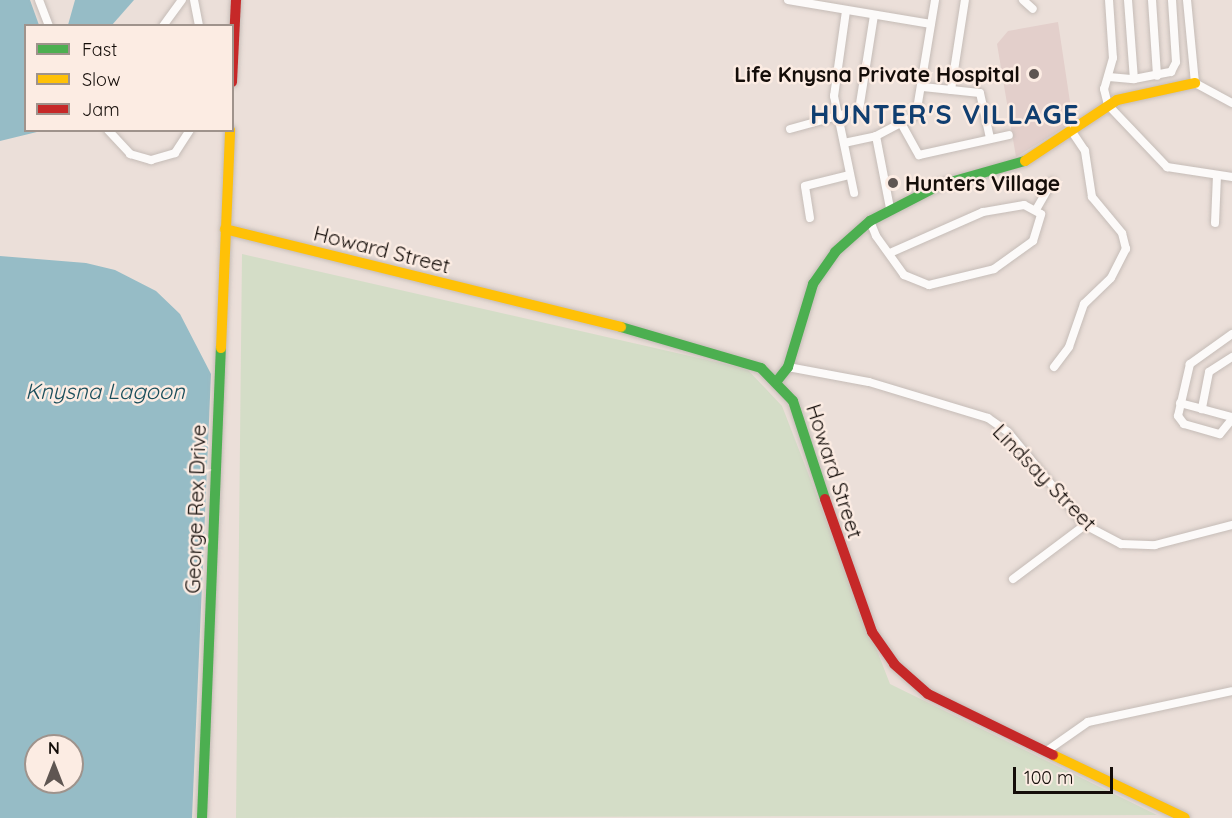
<!DOCTYPE html>
<style>
body{margin:0}
#map{position:relative;width:1232px;height:818px;overflow:hidden;background:#ebdfd9;font-family:Quicksand,sans-serif}
div>[style]{position:absolute}
[style*='--x']{left:calc(var(--x)*1px);top:calc(var(--y)*1px);width:calc(var(--w)*1px);rotate:calc(var(--a)*1deg)}
.medical>*{inset:0;background:#e3cfcb}
.green>*{inset:0;background:#d4ddc7}
.water>*{inset:0;background:#96bcc6}
.roads{filter:drop-shadow(0 0 2px #c5bcb7) drop-shadow(0 0 2px #c5bcb7)}
.street>*{height:8px;margin:-4px;padding:0 4px;transform-origin:4px;border-radius:4px;background:#fcfaf9}
.fast>*{height:10px;margin:-5px;padding:0 5px;transform-origin:5px;border-radius:5px;background:#4caf50}
.slow>*{height:10px;margin:-5px;padding:0 5px;transform-origin:5px;border-radius:5px;background:#ffc107}
.jam>*{height:10px;margin:-5px;padding:0 5px;transform-origin:5px;border-radius:5px;background:#c62828}
.dots>*{width:16px;height:16px;translate:-50% -50%;box-sizing:border-box;border:3px solid #fcece3;border-radius:50%}
span{translate:-50% -50%;white-space:nowrap;text-align:center;line-height:1.15;-webkit-text-stroke:5px #fcece3;paint-order:stroke}
.poi-label{font-size:21px;color:#140d09;font-weight:700}
.right{translate:-100% -50%;text-align:right}
.left{translate:0 -50%;text-align:left}
.street-label{font-size:21px;color:#140d09}
.water-label{font-size:22px;color:#1a4e5b;font-style:italic}
.district-label{font-size:27px;color:#103e70;font-weight:700;letter-spacing:1.5px}
.legend{position:absolute;left:24px;top:24px;width:210px;height:108px;box-sizing:border-box;background:#fcece3;border:2px solid #9f938c;margin:0;padding:8px 10px;list-style:none;font-size:18px;color:#140d09}
.legend li{display:flex;align-items:center;gap:12px;height:30px}
.legend b{width:30px;border:2px solid #9f938c}
.north{position:absolute;left:24px;top:734px;width:60px;height:60px;box-sizing:border-box;background:#fcece3;border:2px solid #9f938c;border-radius:50%;rotate:0deg;font-size:16px;font-weight:700;line-height:24px;text-align:center;color:#140d09}
.north::after{content:'';display:block;margin:auto;width:21px;height:27px;background:#5f5652;clip-path:polygon(50% 0,100% 100%,50% 72%,0 100%)}
.scale{position:absolute;left:1013px;top:767px;width:100px;height:27px;box-sizing:border-box;border:3px solid #140d09;border-top:0;padding-left:8px;font-size:18px;line-height:21px;white-space:nowrap;color:#140d09;-webkit-text-stroke:4px #fcece3;paint-order:stroke}
</style>
<div id="map">
<div class="medical">
<div style="clip-path:polygon(1058px 22px,1073px 122px,1016px 157px,997px 44px,1008px 31px)"></div>
</div>
<div class="green">
<div style="clip-path:polygon(242px 254px,747px 369px,782px 406px,890px 684px,1157px 815px,236px 818px)"></div>
</div>
<div class="water">
<div style="clip-path:polygon(0 0,30px 0,39px 25px,26px 26px,26px 130px,41px 131px,0 141px)"></div>
<div style="clip-path:polygon(75px 0,134px 0,112px 25px,68px 25px)"></div>
<div style="clip-path:polygon(evenodd,0 256px,86px 263px,115px 270px,156px 291px,180px 314px,211px 374px,192px 818px,0 818px,0 256px,36px 746px,72px 746px,72px 782px,36px 782px,36px 746px)"></div>
</div>
<div class="roads">
<div class="street">
<div style="--x:39;--y:0;--w:28;--a:69"></div>
<div style="--x:194;--y:0;--w:26;--a:79"></div>
<div style="--x:788;--y:0;--w:145;--a:9.5"></div>
<div style="--x:1023;--y:0;--w:13;--a:42"></div>
<div style="--x:1109;--y:0;--w:58;--a:86.1"></div>
<div style="--x:1113;--y:58;--w:32;--a:106"></div>
<div style="--x:1104;--y:89;--w:16;--a:76"></div>
<div style="--x:1108;--y:105;--w:86;--a:46.4"></div>
<div style="--x:1167;--y:167;--w:66;--a:8.7"></div>
<div style="--x:1128;--y:0;--w:79;--a:85.7"></div>
<div style="--x:1152;--y:0;--w:76;--a:86.2"></div>
<div style="--x:1187;--y:0;--w:83;--a:84.5"></div>
<div style="--x:1195;--y:83;--w:42;--a:28.4"></div>
<div style="--x:846;--y:11;--w:86;--a:98"></div>
<div style="--x:834;--y:96;--w:99;--a:78.3"></div>
<div style="--x:163;--y:26;--w:32;--a:-54"></div>
<div style="--x:1109;--y:77;--w:25;--a:5"></div>
<div style="--x:1134;--y:79;--w:38;--a:-11"></div>
<div style="--x:1171;--y:72;--w:11;--a:-63"></div>
<div style="--x:1176;--y:62;--w:62;--a:-93.7"></div>
<div style="--x:923;--y:87;--w:57;--a:6"></div>
<div style="--x:980;--y:93;--w:46;--a:77.5"></div>
<div style="--x:951;--y:90;--w:91;--a:-81.2"></div>
<div style="--x:901;--y:123;--w:37;--a:61"></div>
<div style="--x:919;--y:155;--w:92;--a:-12.5"></div>
<div style="--x:790;--y:129;--w:72;--a:-15.4"></div>
<div style="--x:859;--y:110;--w:96;--a:-81"></div>
<div style="--x:108;--y:130;--w:33;--a:47"></div>
<div style="--x:130;--y:154;--w:22;--a:16"></div>
<div style="--x:151;--y:160;--w:25;--a:-16"></div>
<div style="--x:175;--y:153;--w:27;--a:-57"></div>
<div style="--x:876;--y:136;--w:73;--a:79"></div>
<div style="--x:844;--y:143;--w:33;--a:-12"></div>
<div style="--x:876;--y:136;--w:45;--a:-27.7"></div>
<div style="--x:916;--y:115;--w:117;--a:-80.6"></div>
<div style="--x:1037;--y:208;--w:30;--a:-60"></div>
<div style="--x:810;--y:218;--w:32;--a:-99"></div>
<div style="--x:805;--y:186;--w:45;--a:-14"></div>
<div style="--x:870;--y:221;--w:16;--a:68"></div>
<div style="--x:876;--y:236;--w:48;--a:54.3"></div>
<div style="--x:904;--y:275;--w:27;--a:22"></div>
<div style="--x:929;--y:285;--w:67;--a:-13.8"></div>
<div style="--x:994;--y:269;--w:48;--a:-35.7"></div>
<div style="--x:1033;--y:241;--w:28;--a:-73"></div>
<div style="--x:1041;--y:214;--w:19;--a:-152"></div>
<div style="--x:1024;--y:205;--w:42;--a:170.3"></div>
<div style="--x:983;--y:212;--w:102;--a:156.2"></div>
<div style="--x:1215;--y:223;--w:47;--a:-87.6"></div>
<div style="--x:1232;--y:334;--w:52;--a:144.5"></div>
<div style="--x:1190;--y:364;--w:53;--a:103"></div>
<div style="--x:1178;--y:416;--w:10;--a:53"></div>
<div style="--x:1184;--y:424;--w:37;--a:16"></div>
<div style="--x:1220;--y:434;--w:19;--a:-51"></div>
<div style="--x:1232;--y:357;--w:27;--a:147"></div>
<div style="--x:1209;--y:372;--w:38;--a:101"></div>
<div style="--x:1202;--y:409;--w:31;--a:15"></div>
<div style="--x:788;--y:367;--w:82;--a:10.5"></div>
<div style="--x:869;--y:382;--w:124;--a:16.8"></div>
<div style="--x:988;--y:418;--w:24;--a:35"></div>
<div style="--x:1008;--y:432;--w:121;--a:50.4"></div>
<div style="--x:1085;--y:525;--w:41;--a:27.8"></div>
<div style="--x:1121;--y:544;--w:34;--a:2"></div>
<div style="--x:1155;--y:545;--w:80;--a:-14.6"></div>
<div style="--x:1054;--y:367;--w:25;--a:-53"></div>
<div style="--x:1069;--y:347;--w:46;--a:-70.8"></div>
<div style="--x:1084;--y:304;--w:37;--a:-44"></div>
<div style="--x:1111;--y:278;--w:33;--a:-63"></div>
<div style="--x:1126;--y:249;--w:16;--a:-104"></div>
<div style="--x:1122;--y:233;--w:47;--a:-129.8"></div>
<div style="--x:1092;--y:197;--w:47;--a:-98.7"></div>
<div style="--x:1085;--y:151;--w:22;--a:-124"></div>
<div style="--x:1180;--y:403;--w:23;--a:15"></div>
<div style="--x:1013;--y:579;--w:90;--a:-36.9"></div>
<div style="--x:1048;--y:750;--w:49;--a:-35"></div>
<div style="--x:1088;--y:722;--w:147;--a:-12.1"></div>
</div>
<div class="fast">
<div style="--x:621;--y:327;--w:146;--a:16.3"></div>
<div style="--x:761;--y:368;--w:46;--a:45.9"></div>
<div style="--x:793;--y:401;--w:103;--a:71.9"></div>
<div style="--x:777;--y:381;--w:18;--a:-52"></div>
<div style="--x:788;--y:367;--w:87;--a:-73.2"></div>
<div style="--x:813;--y:284;--w:39;--a:-55"></div>
<div style="--x:835;--y:252;--w:47;--a:-41.5"></div>
<div style="--x:870;--y:221;--w:79;--a:-27.2"></div>
<div style="--x:940;--y:185;--w:88;--a:-15.8"></div>
<div style="--x:202;--y:818;--w:470;--a:-87.7"></div>
</div>
<div class="slow">
<div style="--x:1025;--y:161;--w:110;--a:-33.5"></div>
<div style="--x:1117;--y:100;--w:80;--a:-12.3"></div>
<div style="--x:225;--y:229;--w:408;--a:13.9"></div>
<div style="--x:221;--y:348;--w:218;--a:-87.6"></div>
<div style="--x:1053;--y:755;--w:146;--a:25.5"></div>
</div>
<div class="jam">
<div style="--x:232;--y:82;--w:82;--a:-87.2"></div>
<div style="--x:825;--y:499;--w:141;--a:70.5"></div>
<div style="--x:872;--y:632;--w:39;--a:55"></div>
<div style="--x:894;--y:664;--w:45;--a:41.4"></div>
<div style="--x:928;--y:694;--w:139;--a:26"></div>
</div>
</div>
<div class="dots">
<div style="left:1034px;top:74px;background:#5f5652"></div>
<div style="left:893px;top:183px;background:#5f5652"></div>
</div>
<div class="poi-label">
<span class="right" style="left:1020px;top:74px">Life Knysna Private Hospital</span>
<span class="left" style="left:905px;top:183px">Hunters Village</span>
</div>
<div class="street-label">
<span style="left:382px;top:249px;rotate:14deg">Howard Street</span>
<span style="left:835px;top:471px;rotate:72deg">Howard Street</span>
<span style="left:1045px;top:477px;rotate:46deg">Lindsay Street</span>
<span style="left:195px;top:509px;rotate:-88deg">George Rex Drive</span>
</div>
<div class="water-label">
<span style="left:105px;top:392px">Knysna Lagoon</span>
</div>
<div class="district-label">
<span style="left:945px;top:115px">HUNTER'S VILLAGE</span>
</div>
<ul class="legend">
<li><b style="height:8px;background:#4caf50"></b>Fast</li>
<li><b style="height:8px;background:#ffc107"></b>Slow</li>
<li><b style="height:8px;background:#c62828"></b>Jam</li>
</ul>
<div class="north">N</div>
<div class="scale">100 m</div>
</div>
